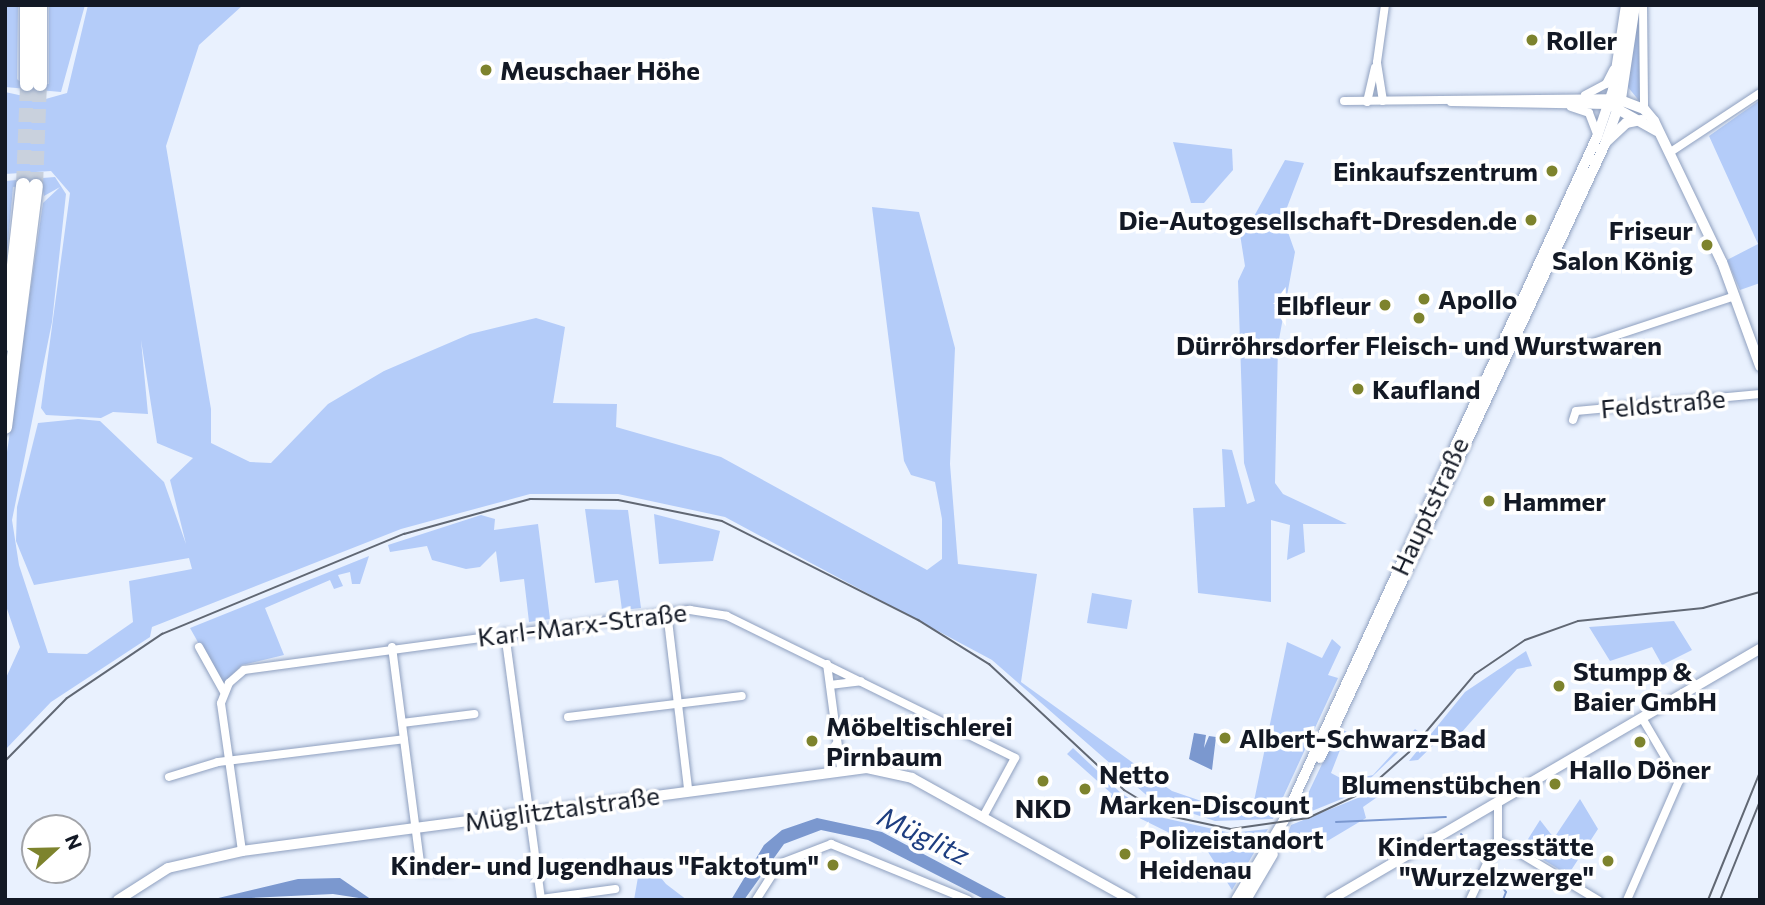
<!DOCTYPE html>
<meta charset="utf-8">
<style>
body{margin:0}
#map{position:relative;width:1765px;height:905px;overflow:hidden;background:#e9f1fe;font-family:Commissioner,sans-serif}
div>[style]{position:absolute}
[style*='--x']{left:calc(var(--x)*1px);top:calc(var(--y)*1px);width:calc(var(--w)*1px);rotate:calc(var(--a)*1deg)}
.green>*{inset:0;background:#b4ccf9}
.water>*{inset:0;background:#7b98cf}
.stream>*{height:2px;margin:-1px;padding:0 1px;transform-origin:1px;border-radius:1px;background:#7b98cf}
.motorway-tunnel>*{height:14px;margin-top:-7px;transform-origin:0;background:repeating-linear-gradient(90deg,#c9d1dd 0 14px,transparent 0 21px)}
.roads{filter:drop-shadow(0 0 2px #8fa0bf) drop-shadow(0 0 2px #8fa0bf)}
.minor>*{height:8px;margin:-4px;padding:0 4px;transform-origin:4px;border-radius:4px;background:#fff}
.tertiary>*{height:10px;margin:-5px;padding:0 5px;transform-origin:5px;border-radius:5px;background:#fff}
.secondary>*{height:10px;margin:-5px;padding:0 5px;transform-origin:5px;border-radius:5px;background:#fff}
.motorway>*{height:14px;margin:-7px;padding:0 7px;transform-origin:7px;border-radius:7px;background:#fff}
.rail>*{height:2px;margin:-1px;padding:0 1px;transform-origin:1px;border-radius:1px;background:#616874}
.dots>*{width:19px;height:19px;translate:-50% -50%;box-sizing:border-box;border:4px solid #fff;border-radius:50%}
span{translate:-50% -50%;white-space:nowrap;text-align:center;line-height:1.15;-webkit-text-stroke:7px #fff;paint-order:stroke}
.poi-label{font-size:26px;color:#131925;font-weight:700}
.left{translate:0 -50%;text-align:left}
.right{translate:-100% -50%;text-align:right}
.street-label{font-size:26px;color:#131925}
.water-label{font-size:28px;color:#1e3e80;font-style:italic}
.frame{position:absolute;inset:0;border:7px solid #131925;pointer-events:none}
.north{position:absolute;left:21px;top:814px;width:70px;height:70px;box-sizing:border-box;background:#fff;border:2px solid #a1a3a8;border-radius:50%;rotate:68deg;font-size:19px;font-weight:700;line-height:28px;text-align:center;color:#131925}
.north::after{content:'';display:block;margin:auto;width:24px;height:32px;background:#7d832d;clip-path:polygon(50% 0,100% 100%,50% 72%,0 100%)}
</style>
<div id="map">
<div class="green">
<div style="clip-path:polygon(5px 5px,18px 5px,17px 79px,25px 86px,49px 84px,49px 5px,85px 5px,61px 92px,5px 87px)"></div>
<div style="clip-path:polygon(88px 5px,243px 5px,199px 45px,166px 146px,211px 409px,211px 443px,250px 462px,271px 463px,328px 404px,384px 371px,470px 334px,536px 318px,565px 327px,553px 403px,617px 404px,616px 427px,721px 457px,927px 570px,942px 559px,942px 519px,935px 482px,911px 475px,904px 461px,872px 207px,919px 212px,955px 348px,950px 464px,958px 564px,1037px 574px,1021px 682px,1172px 791px,1213px 805px,1253px 806px,1287px 642px,1322px 658px,1332px 639px,1341px 647px,1328px 675px,1338px 678px,1273px 819px,1215px 821px,1152px 800px,992px 660px,725px 517px,618px 494px,530px 494px,401px 529px,152px 627px,150px 637px,51px 702px,5px 750px,5px 680px,20px 647px,5px 603px,5px 466px,43px 203px,60px 187px,44px 196px,42px 185px,13px 187px,5px 277px,5px 181px,55px 177px,66px 194px,52px 322px,12px 520px,19px 565px,48px 653px,87px 654px,133px 622px,129px 581px,192px 569px,189px 558px,34px 585px,16px 541px,17px 507px,38px 423px,78px 419px,100px 421px,164px 482px,186px 544px,170px 480px,193px 458px,157px 443px,141px 340px,148px 414px,113px 412px,101px 418px,46px 415px,41px 408px,70px 193px,51px 171px,5px 174px,5px 92px,42px 100px,67px 93px)"></div>
<div style="clip-path:polygon(1640px 5px,1639px 41px,1641px 103px,1627px 86px)"></div>
<div style="clip-path:polygon(1760px 100px,1760px 283px,1740px 290px,1727px 260px,1758px 244px,1709px 136px)"></div>
<div style="clip-path:polygon(1173px 142px,1232px 149px,1233px 170px,1204px 203px,1191px 203px)"></div>
<div style="clip-path:polygon(1285px 160px,1304px 163px,1283px 218px,1295px 252px,1278px 345px,1275px 483px,1283px 494px,1347px 524px,1303px 524px,1305px 552px,1287px 560px,1290px 525px,1271px 520px,1271px 602px,1198px 593px,1193px 508px,1225px 507px,1222px 449px,1232px 450px,1247px 504px,1255px 501px,1244px 463px,1238px 281px,1245px 266px,1239px 228px,1252px 220px)"></div>
<div style="clip-path:polygon(585px 509px,628px 510px,641px 608px,622px 610px,618px 580px,595px 583px)"></div>
<div style="clip-path:polygon(654px 514px,720px 531px,713px 561px,659px 564px)"></div>
<div style="clip-path:polygon(481px 515px,495px 519px,494px 530px,538px 524px,550px 619px,529px 622px,524px 579px,500px 582px,496px 551px,480px 567px,466px 569px,432px 560px,427px 546px,390px 552px,388px 545px)"></div>
<div style="clip-path:polygon(369px 556px,360px 584px,352px 584px,350px 572px,338px 575px,343px 586px,334px 589px,330px 580px,265px 608px,284px 655px,242px 665px,222px 685px,190px 628px)"></div>
<div style="clip-path:polygon(1092px 593px,1132px 600px,1127px 629px,1087px 623px)"></div>
<div style="clip-path:polygon(1674px 621px,1692px 650px,1662px 665px,1652px 647px,1610px 661px,1589px 627px)"></div>
<div style="clip-path:polygon(1526px 651px,1532px 666px,1517px 669px,1462px 732px,1447px 732px,1418px 760px,1409px 761px,1465px 692px)"></div>
<div style="clip-path:polygon(1339px 728px,1347px 732px,1331px 773px,1346px 781px,1373px 775px,1415px 729px,1419px 732px,1354px 794px,1297px 817px)"></div>
<div style="clip-path:polygon(1073px 748px,1122px 794px,1164px 818px,1231px 833px,1268px 829px,1232px 890px,1208px 852px,1107px 802px,1112px 794px,1067px 754px)"></div>
<div style="clip-path:polygon(1380px 789px,1383px 793px,1363px 807px,1366px 818px,1319px 846px,1313px 836px,1288px 833px,1291px 825px)"></div>
<div style="clip-path:polygon(1580px 799px,1598px 829px,1568px 875px,1523px 847px,1540px 820px,1554px 838px)"></div>
<div style="clip-path:polygon(657px 873px,666px 884px,687px 900px,634px 900px,638px 877px)"></div>
</div>
<div class="water">
<div style="clip-path:polygon(1194px 733px,1206px 735px,1204px 748px,1209px 736px,1216px 737px,1212px 770px,1189px 759px)"></div>
<div style="clip-path:polygon(817px 818px,882px 832px,1010px 900px,986px 900px,868px 840px,821px 830px,784px 844px,744px 900px,731px 900px,764px 845px,782px 830px)"></div>
<div style="clip-path:polygon(340px 878px,372px 900px,333px 894px,210px 900px,298px 879px)"></div>
</div>
<div class="stream">
<div style="--x:1336;--y:822;--w:110;--a:-2.6"></div>
<div style="--x:1461;--y:834;--w:35;--a:49"></div>
<div style="--x:1489;--y:867;--w:30;--a:56"></div>
<div style="--x:1506;--y:892;--w:9;--a:111"></div>
</div>
<div class="motorway-tunnel">
<div style="--x:23;--y:185;--w:101;--a:-87.7"></div>
<div style="--x:36;--y:186;--w:102;--a:-87.8"></div>
</div>
<div class="roads">
<div class="minor">
<div style="--x:1643;--y:5;--w:104;--a:89.4"></div>
<div style="--x:1585;--y:95;--w:24;--a:-28"></div>
<div style="--x:1606;--y:84;--w:16;--a:-63"></div>
<div style="--x:1344;--y:101;--w:267;--a:-0.6"></div>
<div style="--x:1383;--y:101;--w:39;--a:-99"></div>
<div style="--x:1377;--y:62;--w:58;--a:-82"></div>
<div style="--x:1367;--y:102;--w:35;--a:-77"></div>
<div style="--x:1451;--y:102;--w:157;--a:1.1"></div>
<div style="--x:1571;--y:107;--w:19;--a:18"></div>
<div style="--x:1589;--y:113;--w:22;--a:69"></div>
<div style="--x:1669;--y:153;--w:109;--a:-33.4"></div>
<div style="--x:1587;--y:345;--w:156;--a:-18.3"></div>
<div style="--x:1573;--y:420;--w:9;--a:-72"></div>
<div style="--x:1576;--y:411;--w:185;--a:-5.3"></div>
<div style="--x:667;--y:612;--w:178;--a:83.2"></div>
<div style="--x:505;--y:633;--w:268;--a:82.3"></div>
<div style="--x:541;--y:899;--w:75;--a:-7.7"></div>
<div style="--x:199;--y:647;--w:51;--a:60.9"></div>
<div style="--x:392;--y:647;--w:226;--a:82.6"></div>
<div style="--x:421;--y:871;--w:30;--a:0"></div>
<div style="--x:827;--y:664;--w:106;--a:82.4"></div>
<div style="--x:830;--y:685;--w:31;--a:-7"></div>
<div style="--x:568;--y:717;--w:175;--a:-6.9"></div>
<div style="--x:402;--y:723;--w:73;--a:-7.1"></div>
<div style="--x:169;--y:777;--w:51;--a:-17"></div>
<div style="--x:218;--y:762;--w:187;--a:-7"></div>
<div style="--x:1498;--y:840;--w:117;--a:31"></div>
<div style="--x:242;--y:851;--w:149;--a:-98.1"></div>
<div style="--x:221;--y:703;--w:22;--a:-68"></div>
<div style="--x:229;--y:683;--w:20;--a:-41"></div>
<div style="--x:244;--y:670;--w:450;--a:-7.7"></div>
<div style="--x:690;--y:610;--w:37;--a:9"></div>
<div style="--x:727;--y:616;--w:321;--a:26.2"></div>
<div style="--x:1015;--y:758;--w:65;--a:118.5"></div>
<div style="--x:756;--y:900;--w:43;--a:-57.4"></div>
<div style="--x:779;--y:864;--w:56;--a:-21"></div>
<div style="--x:831;--y:844;--w:148;--a:22.2"></div>
<div style="--x:1470;--y:900;--w:66;--a:-65"></div>
<div style="--x:1498;--y:840;--w:37;--a:-90"></div>
<div style="--x:1627;--y:900;--w:130;--a:-66.4"></div>
<div style="--x:1679;--y:781;--w:73;--a:-120.4"></div>
</div>
<div class="tertiary">
<div style="--x:1615;--y:98;--w:31;--a:21"></div>
<div style="--x:1644;--y:109;--w:16;--a:50"></div>
<div style="--x:1654;--y:121;--w:157;--a:64.3"></div>
<div style="--x:1722;--y:262;--w:111;--a:69.9"></div>
<div style="--x:1612;--y:106;--w:51;--a:29.1"></div>
<div style="--x:1607;--y:141;--w:26;--a:-43"></div>
<div style="--x:1626;--y:123;--w:16;--a:-11"></div>
<div style="--x:1330;--y:900;--w:498;--a:-30.3"></div>
</div>
<div class="secondary">
<div style="--x:1320;--y:758;--w:677;--a:-65.1"></div>
<div style="--x:1605;--y:144;--w:48;--a:-70.4"></div>
<div style="--x:1621;--y:99;--w:95;--a:-81.5"></div>
<div style="--x:118;--y:900;--w:59;--a:-32.6"></div>
<div style="--x:168;--y:868;--w:76;--a:-12.9"></div>
<div style="--x:242;--y:851;--w:630;--a:-7.56"></div>
<div style="--x:867;--y:768;--w:46;--a:12.5"></div>
<div style="--x:912;--y:778;--w:251;--a:29.1"></div>
<div style="--x:1236;--y:900;--w:93;--a:-59"></div>
<div style="--x:1284;--y:820;--w:751;--a:-65.38"></div>
<div style="--x:1597;--y:137;--w:50;--a:-71.2"></div>
<div style="--x:1613;--y:90;--w:86;--a:-81.3"></div>
<div style="--x:1246;--y:900;--w:53;--a:-59.6"></div>
</div>
<div class="motorway">
<div style="--x:27;--y:5;--w:79;--a:90"></div>
<div style="--x:40;--y:5;--w:79;--a:90"></div>
<div style="--x:5;--y:344;--w:160;--a:-83.5"></div>
<div style="--x:5;--y:427;--w:243;--a:-82.7"></div>
</div>
</div>
<div class="rail">
<div style="--x:5;--y:761;--w:88;--a:-45.5"></div>
<div style="--x:67;--y:698;--w:115;--a:-34"></div>
<div style="--x:162;--y:634;--w:262;--a:-22.5"></div>
<div style="--x:404;--y:534;--w:131;--a:-15.5"></div>
<div style="--x:530;--y:499;--w:88;--a:0.7"></div>
<div style="--x:618;--y:500;--w:106;--a:11.4"></div>
<div style="--x:722;--y:521;--w:220;--a:26.8"></div>
<div style="--x:918;--y:620;--w:84;--a:31.8"></div>
<div style="--x:989;--y:664;--w:185;--a:43"></div>
<div style="--x:1124;--y:790;--w:48;--a:31.4"></div>
<div style="--x:1165;--y:815;--w:67;--a:12"></div>
<div style="--x:1231;--y:829;--w:78;--a:-8.1"></div>
<div style="--x:1308;--y:818;--w:62;--a:-24.9"></div>
<div style="--x:1364;--y:792;--w:60;--a:-41.6"></div>
<div style="--x:1409;--y:752;--w:102;--a:-49.8"></div>
<div style="--x:1475;--y:674;--w:60;--a:-34.2"></div>
<div style="--x:1525;--y:640;--w:56;--a:-19.7"></div>
<div style="--x:1578;--y:621;--w:126;--a:-5.9"></div>
<div style="--x:1703;--y:608;--w:59;--a:-15.7"></div>
<div style="--x:1708;--y:900;--w:138;--a:-67.9"></div>
<div style="--x:1720;--y:900;--w:107;--a:-68"></div>
</div>
<div class="dots">
<div style="left:1532px;top:40px;background:#7d832d"></div>
<div style="left:486px;top:70px;background:#7d832d"></div>
<div style="left:1552px;top:171px;background:#7d832d"></div>
<div style="left:1531px;top:220px;background:#7d832d"></div>
<div style="left:1707px;top:245px;background:#7d832d"></div>
<div style="left:1424px;top:299px;background:#7d832d"></div>
<div style="left:1385px;top:305px;background:#7d832d"></div>
<div style="left:1419px;top:318px;background:#7d832d"></div>
<div style="left:1358px;top:389px;background:#7d832d"></div>
<div style="left:1489px;top:501px;background:#7d832d"></div>
<div style="left:1559px;top:686px;background:#7d832d"></div>
<div style="left:1225px;top:738px;background:#7d832d"></div>
<div style="left:812px;top:741px;background:#7d832d"></div>
<div style="left:1640px;top:742px;background:#7d832d"></div>
<div style="left:1043px;top:781px;background:#7d832d"></div>
<div style="left:1555px;top:784px;background:#7d832d"></div>
<div style="left:1085px;top:789px;background:#7d832d"></div>
<div style="left:1125px;top:854px;background:#7d832d"></div>
<div style="left:1608px;top:861px;background:#7d832d"></div>
<div style="left:833px;top:865px;background:#7d832d"></div>
</div>
<div class="poi-label">
<span class="left" style="left:1546px;top:40px">Roller</span>
<span class="left" style="left:500px;top:70px">Meuschaer Höhe</span>
<span class="right" style="left:1538px;top:171px">Einkaufszentrum</span>
<span class="right" style="left:1517px;top:220px">Die-Autogesellschaft-Dresden.de</span>
<span class="right" style="left:1693px;top:245px">Friseur<br>Salon König</span>
<span class="left" style="left:1438px;top:299px">Apollo</span>
<span class="right" style="left:1371px;top:305px">Elbfleur</span>
<span style="left:1419px;top:345px">Dürröhrsdorfer Fleisch- und Wurstwaren</span>
<span class="left" style="left:1372px;top:389px">Kaufland</span>
<span class="left" style="left:1503px;top:501px">Hammer</span>
<span class="left" style="left:1573px;top:686px">Stumpp &amp;<br>Baier GmbH</span>
<span class="left" style="left:826px;top:741px">Möbeltischlerei<br>Pirnbaum</span>
<span class="left" style="left:1239px;top:738px">Albert-Schwarz-Bad</span>
<span style="left:1640px;top:769px">Hallo Döner</span>
<span class="left" style="left:1099px;top:789px">Netto<br>Marken-Discount</span>
<span class="right" style="left:1541px;top:784px">Blumenstübchen</span>
<span style="left:1043px;top:808px">NKD</span>
<span class="left" style="left:1139px;top:854px">Polizeistandort<br>Heidenau</span>
<span class="right" style="left:1594px;top:861px">Kindertagesstätte<br>"Wurzelzwerge"</span>
<span class="right" style="left:819px;top:865px">Kinder- und Jugendhaus "Faktotum"</span>
</div>
<div class="street-label">
<span style="left:1663px;top:403px;rotate:-5deg">Feldstraße</span>
<span style="left:1429px;top:506px;rotate:-65deg">Hauptstraße</span>
<span style="left:582px;top:624px;rotate:-7deg">Karl-Marx-Straße</span>
<span style="left:562px;top:808px;rotate:-8deg">Müglitztalstraße</span>
</div>
<div class="water-label">
<span style="left:924px;top:835px;rotate:26deg">Müglitz</span>
</div>
<div class="frame"></div>
<div class="north">N</div>
</div>
